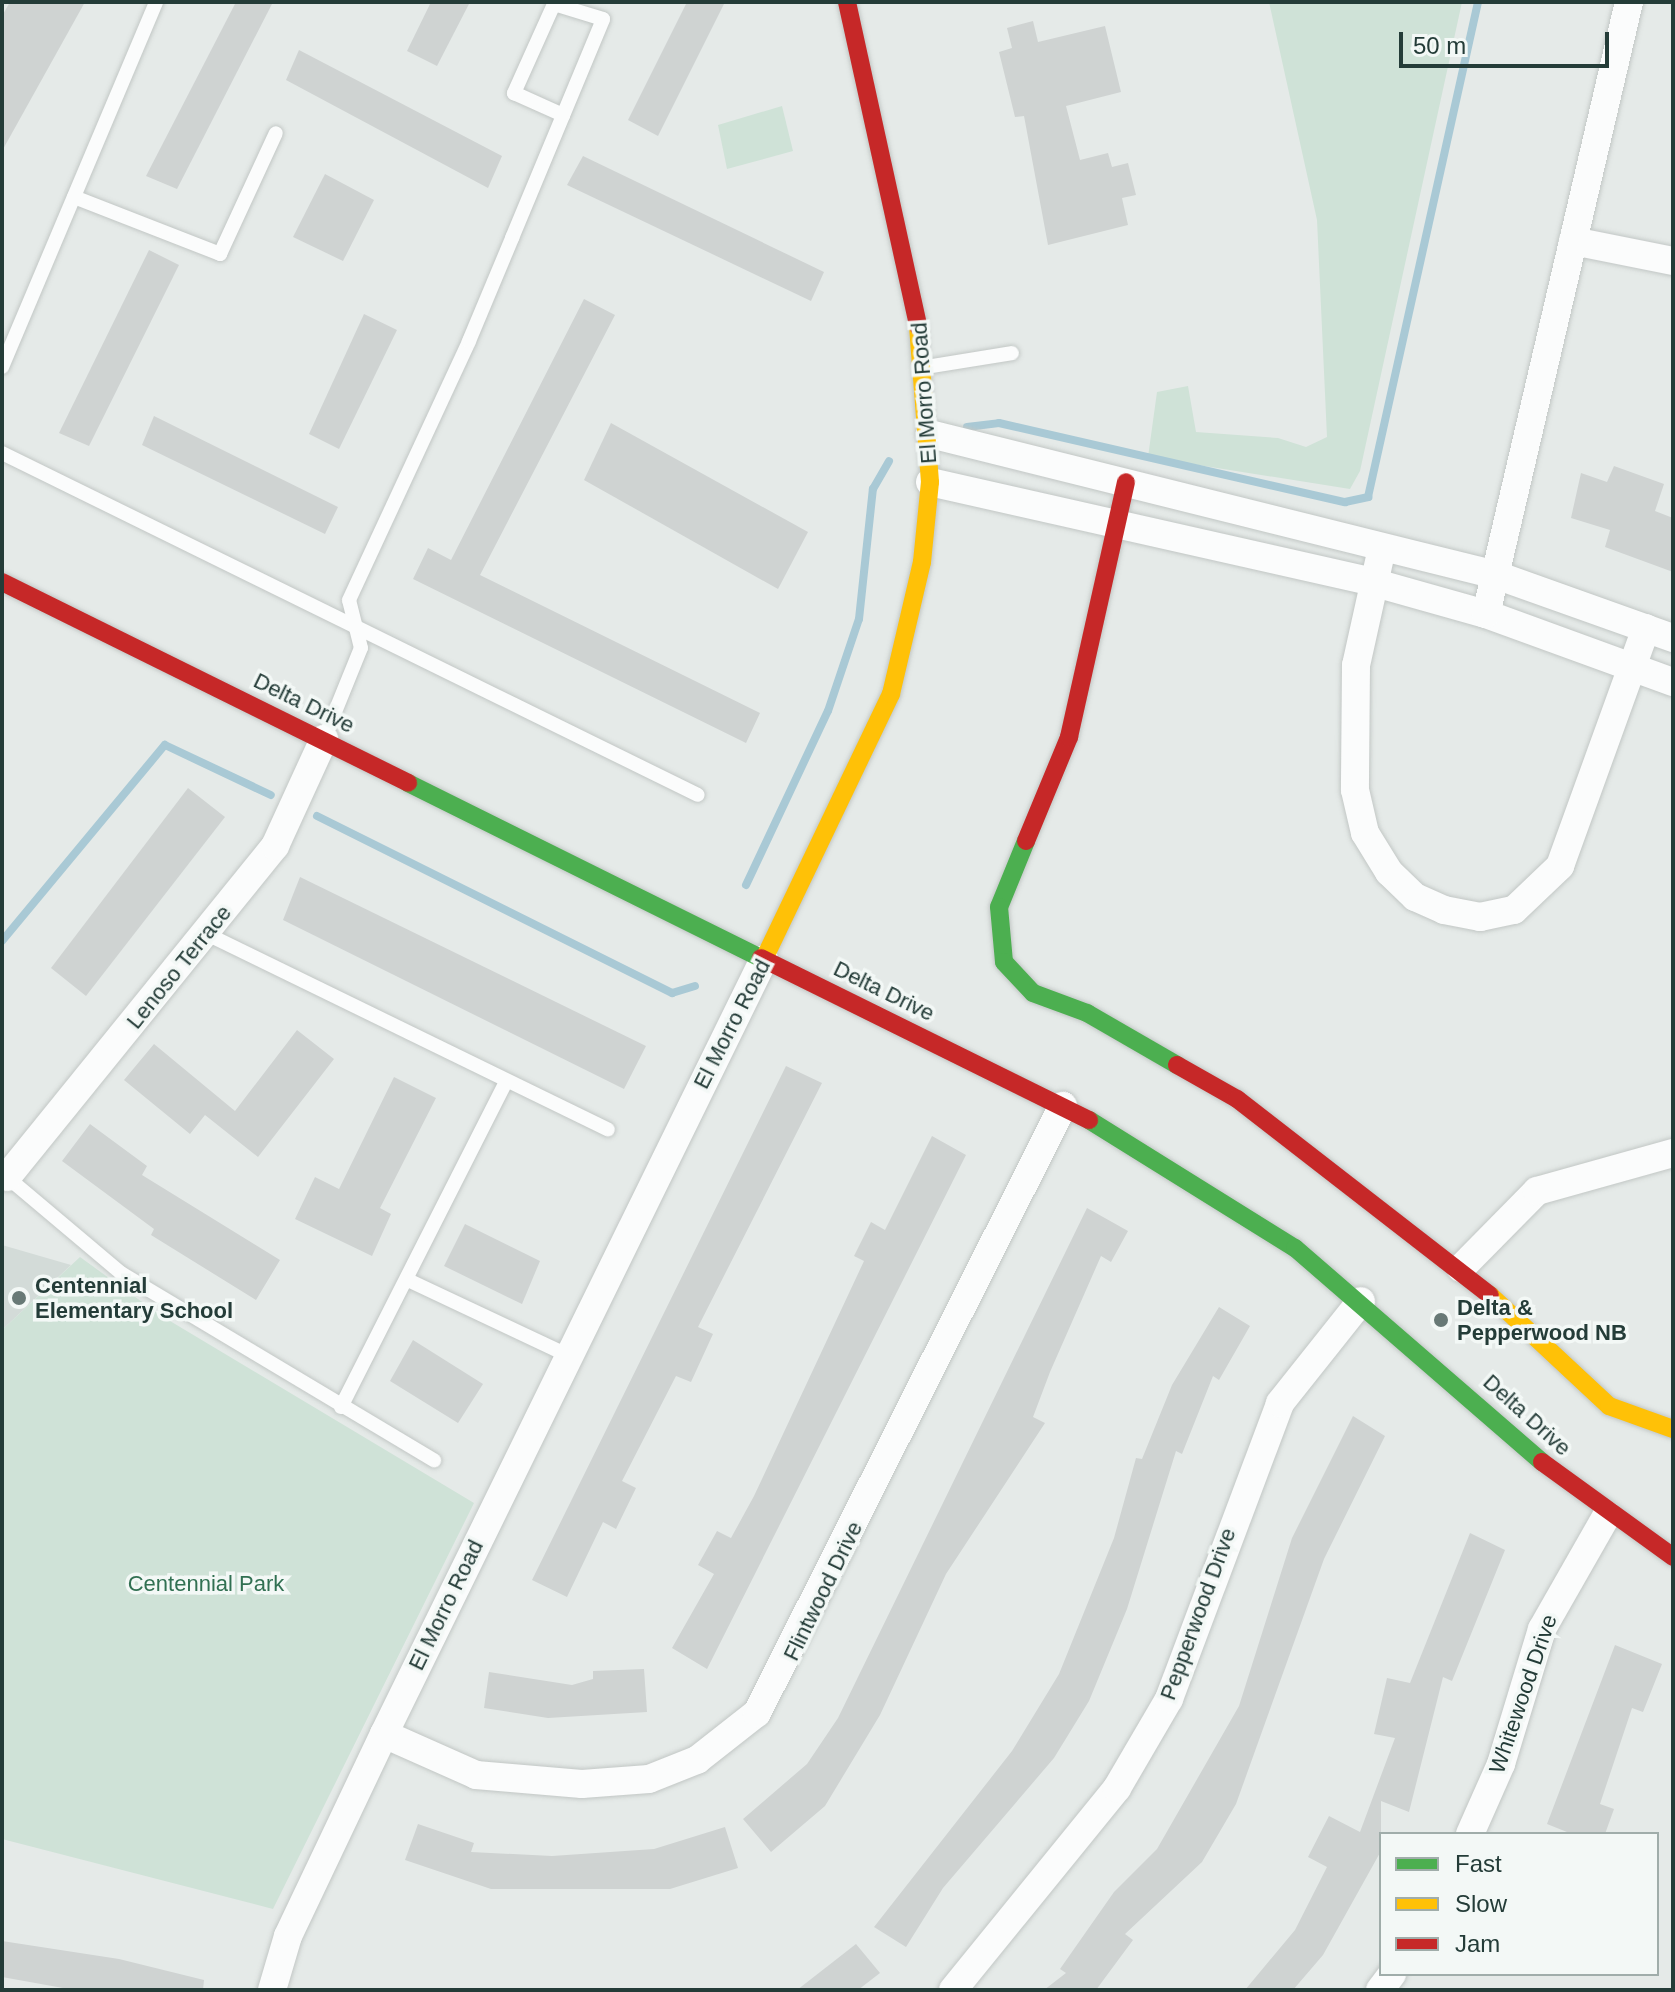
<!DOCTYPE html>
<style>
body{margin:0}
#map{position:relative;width:1675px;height:1992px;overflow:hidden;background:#e5eae8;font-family:Arial,sans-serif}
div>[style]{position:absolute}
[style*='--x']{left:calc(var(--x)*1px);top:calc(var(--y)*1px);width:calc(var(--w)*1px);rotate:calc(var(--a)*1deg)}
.built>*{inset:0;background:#d3dbd8}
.green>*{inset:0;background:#cfe2d7}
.stream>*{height:8px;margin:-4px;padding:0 4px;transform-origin:4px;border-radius:4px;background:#a9c9d5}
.building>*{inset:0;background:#cfd3d2}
.roads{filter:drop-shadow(0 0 2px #c2c7c5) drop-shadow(0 0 2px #c2c7c5)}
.lane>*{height:14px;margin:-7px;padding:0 7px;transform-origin:7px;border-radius:7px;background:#fbfcfc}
.street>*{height:28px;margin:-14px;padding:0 14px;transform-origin:14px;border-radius:14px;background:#fbfcfc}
.fast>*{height:18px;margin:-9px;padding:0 9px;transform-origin:9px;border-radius:9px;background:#4caf50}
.slow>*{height:18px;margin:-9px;padding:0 9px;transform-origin:9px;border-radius:9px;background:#ffc107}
.jam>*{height:18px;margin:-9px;padding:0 9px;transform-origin:9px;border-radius:9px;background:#c62828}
.dots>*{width:22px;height:22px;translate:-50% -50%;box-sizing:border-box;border:4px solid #f3f8f6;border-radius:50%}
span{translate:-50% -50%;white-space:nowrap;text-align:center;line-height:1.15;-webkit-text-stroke:7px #f3f8f6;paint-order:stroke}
.street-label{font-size:22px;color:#243c38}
.poi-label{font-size:22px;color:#243c38;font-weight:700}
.left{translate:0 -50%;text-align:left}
.park-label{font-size:22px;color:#317052}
.frame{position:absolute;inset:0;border:4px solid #243c38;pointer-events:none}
.legend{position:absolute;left:1379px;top:1832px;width:280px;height:144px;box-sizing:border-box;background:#f3f8f6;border:2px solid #a0adaa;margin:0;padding:10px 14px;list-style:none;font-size:24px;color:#243c38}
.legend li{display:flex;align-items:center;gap:16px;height:40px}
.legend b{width:40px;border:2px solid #a0adaa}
.scale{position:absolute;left:1399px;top:32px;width:210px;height:36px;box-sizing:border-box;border:4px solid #243c38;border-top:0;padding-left:10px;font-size:24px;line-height:28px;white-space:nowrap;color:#243c38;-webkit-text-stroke:6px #f3f8f6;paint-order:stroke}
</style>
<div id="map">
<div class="built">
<div style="clip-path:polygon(2px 1245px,71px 1265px,2px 1330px)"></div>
</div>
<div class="green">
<div style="clip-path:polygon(1269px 2px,1462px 2px,1360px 471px,1350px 489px,1148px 457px,1157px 392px,1188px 386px,1196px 432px,1278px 438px,1306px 447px,1327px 437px,1317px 220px)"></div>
<div style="clip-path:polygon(782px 106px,793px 151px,727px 169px,718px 125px)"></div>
<div style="clip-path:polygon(80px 1257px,160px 1315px,474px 1503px,273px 1909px,2px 1839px,2px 1330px)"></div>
</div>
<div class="stream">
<div style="--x:967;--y:427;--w:32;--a:-7"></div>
<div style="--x:999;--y:423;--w:355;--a:12.9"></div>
<div style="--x:1345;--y:502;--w:24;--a:-12"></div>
<div style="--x:1368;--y:497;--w:507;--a:-77.47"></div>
<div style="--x:317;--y:816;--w:397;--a:26.5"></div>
<div style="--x:672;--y:993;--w:24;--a:-17"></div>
<div style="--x:746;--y:885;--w:192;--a:-64.8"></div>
<div style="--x:828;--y:711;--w:97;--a:-71.4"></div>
<div style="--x:859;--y:619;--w:131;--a:-83.9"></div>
<div style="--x:873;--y:489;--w:32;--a:-60"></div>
<div style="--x:2;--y:941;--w:255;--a:-50.3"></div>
<div style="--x:165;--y:745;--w:117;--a:25.3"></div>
</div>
<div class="building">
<div style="clip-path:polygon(10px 2px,85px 2px,2px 151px,2px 16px)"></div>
<div style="clip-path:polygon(236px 2px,273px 2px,177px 189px,146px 176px)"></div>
<div style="clip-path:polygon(431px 2px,470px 2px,437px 66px,407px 51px)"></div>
<div style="clip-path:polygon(687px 2px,725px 2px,658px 136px,628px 120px)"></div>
<div style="clip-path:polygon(1033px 21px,1038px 42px,1105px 26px,1121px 92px,1066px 106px,1080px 160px,1108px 153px,1112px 167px,1128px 163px,1136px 195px,1122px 198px,1128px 225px,1048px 245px,1024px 116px,1015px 117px,999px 52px,1012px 48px,1007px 28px)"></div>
<div style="clip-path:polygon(299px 50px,502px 156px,488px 188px,286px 80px)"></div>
<div style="clip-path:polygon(583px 156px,824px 272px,811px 301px,567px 185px)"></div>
<div style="clip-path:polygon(325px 174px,374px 200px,343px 261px,293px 237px)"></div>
<div style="clip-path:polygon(149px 250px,179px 265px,89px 446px,59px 433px)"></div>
<div style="clip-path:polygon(584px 299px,615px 315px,480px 575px,760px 713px,746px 743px,413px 579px,428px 548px,451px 560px)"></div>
<div style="clip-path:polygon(364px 314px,397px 330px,339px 449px,309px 434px)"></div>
<div style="clip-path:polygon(154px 416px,338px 507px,325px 534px,142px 445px)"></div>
<div style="clip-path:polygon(611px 423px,808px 532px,778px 589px,584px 480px)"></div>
<div style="clip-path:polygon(1614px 466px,1664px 484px,1655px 511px,1673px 518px,1673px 572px,1605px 547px,1610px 530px,1571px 518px,1581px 473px,1607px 482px)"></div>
<div style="clip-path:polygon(188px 788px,225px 817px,86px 996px,51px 968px)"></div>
<div style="clip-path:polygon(300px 877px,646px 1046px,624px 1089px,283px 920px)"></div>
<div style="clip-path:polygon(297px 1030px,334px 1059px,258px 1157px,205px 1115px,190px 1134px,124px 1080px,154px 1044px,235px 1111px)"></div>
<div style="clip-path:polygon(786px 1066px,822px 1083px,698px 1327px,713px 1334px,691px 1382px,676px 1376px,622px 1481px,636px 1488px,616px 1529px,603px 1522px,567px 1597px,532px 1580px)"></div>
<div style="clip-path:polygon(394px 1077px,436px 1098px,380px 1208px,391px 1214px,372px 1256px,295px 1219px,315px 1177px,339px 1189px)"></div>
<div style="clip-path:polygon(90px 1124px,147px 1166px,142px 1175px,280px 1260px,256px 1300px,151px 1235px,154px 1229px,62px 1161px)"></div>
<div style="clip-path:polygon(932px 1136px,966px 1155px,707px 1669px,672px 1648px,714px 1574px,698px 1565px,717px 1531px,731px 1538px,754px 1496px,864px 1261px,854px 1256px,871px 1222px,885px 1230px)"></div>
<div style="clip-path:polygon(1087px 1208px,1128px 1231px,1111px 1262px,1101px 1256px,1050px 1372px,1033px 1417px,1045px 1423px,946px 1574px,880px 1715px,825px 1806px,771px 1852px,743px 1819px,807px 1764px,838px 1718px)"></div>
<div style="clip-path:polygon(465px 1224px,540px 1261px,522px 1304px,444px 1266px)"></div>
<div style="clip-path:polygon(1219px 1307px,1250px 1326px,1219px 1380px,1213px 1376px,1182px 1454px,1176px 1451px,1127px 1609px,1089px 1701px,1054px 1758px,943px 1888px,906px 1947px,874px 1927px,1012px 1751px,1059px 1674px,1114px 1538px,1136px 1458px,1142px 1459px,1172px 1385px)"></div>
<div style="clip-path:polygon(413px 1340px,483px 1384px,458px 1423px,390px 1381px)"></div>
<div style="clip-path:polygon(1353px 1416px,1385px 1436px,1324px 1559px,1236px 1804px,1202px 1862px,1125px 1934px,1133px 1940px,1096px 1990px,1044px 1990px,1066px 1973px,1060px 1969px,1114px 1892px,1157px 1849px,1239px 1706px,1292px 1538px)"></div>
<div style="clip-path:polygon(1470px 1533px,1505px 1550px,1452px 1681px,1443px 1677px,1409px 1812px,1381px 1801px,1381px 1851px,1323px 1955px,1293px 1990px,1245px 1990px,1295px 1930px,1327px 1867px,1308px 1857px,1329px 1816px,1360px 1832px,1395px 1738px,1374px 1734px,1387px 1678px,1410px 1683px)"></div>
<div style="clip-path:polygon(1615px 1645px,1662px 1664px,1643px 1712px,1632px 1708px,1600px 1804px,1614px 1809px,1605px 1834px,1572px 1834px,1547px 1824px)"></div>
<div style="clip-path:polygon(644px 1669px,647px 1712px,548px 1718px,484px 1708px,489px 1672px,572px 1685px,593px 1679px,593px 1671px)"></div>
<div style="clip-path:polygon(418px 1824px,474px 1843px,471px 1852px,552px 1856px,654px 1849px,725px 1827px,738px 1868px,670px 1889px,491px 1889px,405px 1860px)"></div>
<div style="clip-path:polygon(2px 1941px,119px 1959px,204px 1980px,203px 1990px,74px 1990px,2px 1977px)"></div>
<div style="clip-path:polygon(856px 1944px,880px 1973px,858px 1990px,797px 1990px)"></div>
</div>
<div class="roads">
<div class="lane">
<div style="--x:74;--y:197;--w:157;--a:21.3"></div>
<div style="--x:220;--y:254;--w:133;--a:-65.2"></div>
<div style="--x:2;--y:367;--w:396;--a:-67.1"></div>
<div style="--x:926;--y:367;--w:87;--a:-9.2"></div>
<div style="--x:2;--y:453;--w:775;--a:26.17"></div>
<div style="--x:324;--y:739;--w:98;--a:-67.9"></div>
<div style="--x:361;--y:648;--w:49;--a:-104"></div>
<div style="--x:349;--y:600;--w:285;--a:-65.1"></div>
<div style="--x:469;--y:341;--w:112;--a:-67.3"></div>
<div style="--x:512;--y:238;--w:237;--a:-67.4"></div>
<div style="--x:603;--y:19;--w:51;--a:-163"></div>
<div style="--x:554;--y:4;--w:98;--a:114.2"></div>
<div style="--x:514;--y:93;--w:54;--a:24.2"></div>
<div style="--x:207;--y:934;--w:446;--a:26"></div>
<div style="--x:7;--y:1177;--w:149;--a:40.1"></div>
<div style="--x:121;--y:1273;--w:365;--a:30.9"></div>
<div style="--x:410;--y:1281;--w:174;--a:25.2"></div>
<div style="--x:341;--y:1407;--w:364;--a:-63.1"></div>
</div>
<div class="street">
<div style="--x:1573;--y:241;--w:102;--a:11.3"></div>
<div style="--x:930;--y:434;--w:583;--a:13.99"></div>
<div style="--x:1496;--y:575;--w:188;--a:19.6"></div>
<div style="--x:930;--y:482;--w:453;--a:12.7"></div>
<div style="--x:1372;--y:582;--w:118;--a:15.7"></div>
<div style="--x:1486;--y:614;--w:199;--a:20"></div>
<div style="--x:1382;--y:548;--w:120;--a:102.5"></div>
<div style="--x:1356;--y:665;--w:125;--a:90.5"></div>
<div style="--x:1355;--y:790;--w:44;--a:76.9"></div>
<div style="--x:1365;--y:833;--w:46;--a:58.4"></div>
<div style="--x:1389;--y:872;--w:36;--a:44"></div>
<div style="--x:1415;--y:897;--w:32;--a:24"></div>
<div style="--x:1444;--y:910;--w:37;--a:11"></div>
<div style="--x:1480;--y:917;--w:35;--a:-12"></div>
<div style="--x:1514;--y:910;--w:64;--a:-43.7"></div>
<div style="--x:1560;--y:866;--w:253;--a:-70.1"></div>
<div style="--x:1486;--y:614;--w:628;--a:-76.85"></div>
<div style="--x:7;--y:1177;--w:426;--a:-51"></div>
<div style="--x:275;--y:846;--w:118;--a:-65.4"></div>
<div style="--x:1461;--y:1268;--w:108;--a:-45.4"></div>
<div style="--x:1537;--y:1191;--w:141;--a:-15.6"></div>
<div style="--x:384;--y:1734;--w:101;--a:24"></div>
<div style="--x:476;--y:1775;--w:106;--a:4.9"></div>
<div style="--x:582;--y:1784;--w:67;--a:-4.3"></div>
<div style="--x:649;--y:1779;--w:52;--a:-21.6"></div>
<div style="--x:697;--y:1760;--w:76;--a:-38.1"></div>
<div style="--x:757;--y:1713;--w:680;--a:-63.25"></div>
<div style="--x:1470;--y:1834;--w:77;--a:-66.1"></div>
<div style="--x:1501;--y:1764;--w:141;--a:-73.1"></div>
<div style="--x:1542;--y:1629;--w:131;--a:-60.3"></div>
<div style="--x:272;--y:1990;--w:56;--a:-73.5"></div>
<div style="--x:288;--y:1936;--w:224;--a:-64.6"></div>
<div style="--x:384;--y:1734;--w:863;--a:-63.88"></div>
<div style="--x:953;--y:1990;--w:260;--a:-50.9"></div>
<div style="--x:1117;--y:1788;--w:103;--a:-59.7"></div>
<div style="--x:1169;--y:1699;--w:316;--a:-69.4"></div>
<div style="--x:1280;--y:1403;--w:130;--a:-51.5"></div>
<div style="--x:1380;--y:1990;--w:20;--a:-53"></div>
</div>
<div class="fast">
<div style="--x:408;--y:783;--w:394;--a:26.4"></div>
<div style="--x:1026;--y:841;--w:71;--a:112.2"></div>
<div style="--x:999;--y:907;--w:55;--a:84.8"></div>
<div style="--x:1004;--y:962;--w:42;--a:46.9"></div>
<div style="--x:1033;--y:993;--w:58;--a:20.3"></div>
<div style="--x:1087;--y:1013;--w:104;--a:30"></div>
<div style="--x:1089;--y:1120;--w:243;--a:31.9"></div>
<div style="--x:1295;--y:1248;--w:327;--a:40.9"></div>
</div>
<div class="slow">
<div style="--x:764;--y:959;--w:294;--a:-64.4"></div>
<div style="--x:891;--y:694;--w:136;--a:-76.8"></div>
<div style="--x:922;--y:562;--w:80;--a:-84.3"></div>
<div style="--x:930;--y:482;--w:156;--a:-94.4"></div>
<div style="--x:1490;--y:1295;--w:163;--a:43"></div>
<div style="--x:1609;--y:1406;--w:68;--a:19.8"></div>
</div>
<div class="jam">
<div style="--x:847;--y:2;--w:332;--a:77.6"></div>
<div style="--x:2;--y:582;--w:453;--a:26.3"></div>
<div style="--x:1026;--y:841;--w:113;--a:-67.5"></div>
<div style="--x:1069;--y:737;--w:261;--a:-77.4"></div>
<div style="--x:761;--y:958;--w:366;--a:26.3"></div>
<div style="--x:1177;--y:1065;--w:69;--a:29.5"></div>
<div style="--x:1237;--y:1099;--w:320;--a:37.8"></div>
<div style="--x:1542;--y:1462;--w:162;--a:35.9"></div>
</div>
</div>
<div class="dots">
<div style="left:19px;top:1298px;background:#687976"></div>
<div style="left:1441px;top:1320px;background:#687976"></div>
</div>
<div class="street-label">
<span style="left:924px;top:393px;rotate:-94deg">El Morro Road</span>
<span style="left:304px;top:703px;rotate:26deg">Delta Drive</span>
<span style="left:179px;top:967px;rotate:-51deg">Lenoso Terrace</span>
<span style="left:884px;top:991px;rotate:26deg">Delta Drive</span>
<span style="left:732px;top:1024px;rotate:-63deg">El Morro Road</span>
<span style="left:1527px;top:1415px;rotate:42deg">Delta Drive</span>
<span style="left:823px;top:1591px;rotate:-64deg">Flintwood Drive</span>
<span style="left:446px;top:1605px;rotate:-64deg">El Morro Road</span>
<span style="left:1198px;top:1614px;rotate:-70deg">Pepperwood Drive</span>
<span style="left:1523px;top:1694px;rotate:-71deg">Whitewood Drive</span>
</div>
<div class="poi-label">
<span class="left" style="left:35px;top:1298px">Centennial<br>Elementary School</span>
<span class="left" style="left:1457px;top:1320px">Delta &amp;<br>Pepperwood NB</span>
</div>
<div class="park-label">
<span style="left:206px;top:1584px">Centennial Park</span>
</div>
<div class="frame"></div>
<ul class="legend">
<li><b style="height:10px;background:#4caf50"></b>Fast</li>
<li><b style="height:10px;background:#ffc107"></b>Slow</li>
<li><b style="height:10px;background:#c62828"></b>Jam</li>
</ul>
<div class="scale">50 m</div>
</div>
